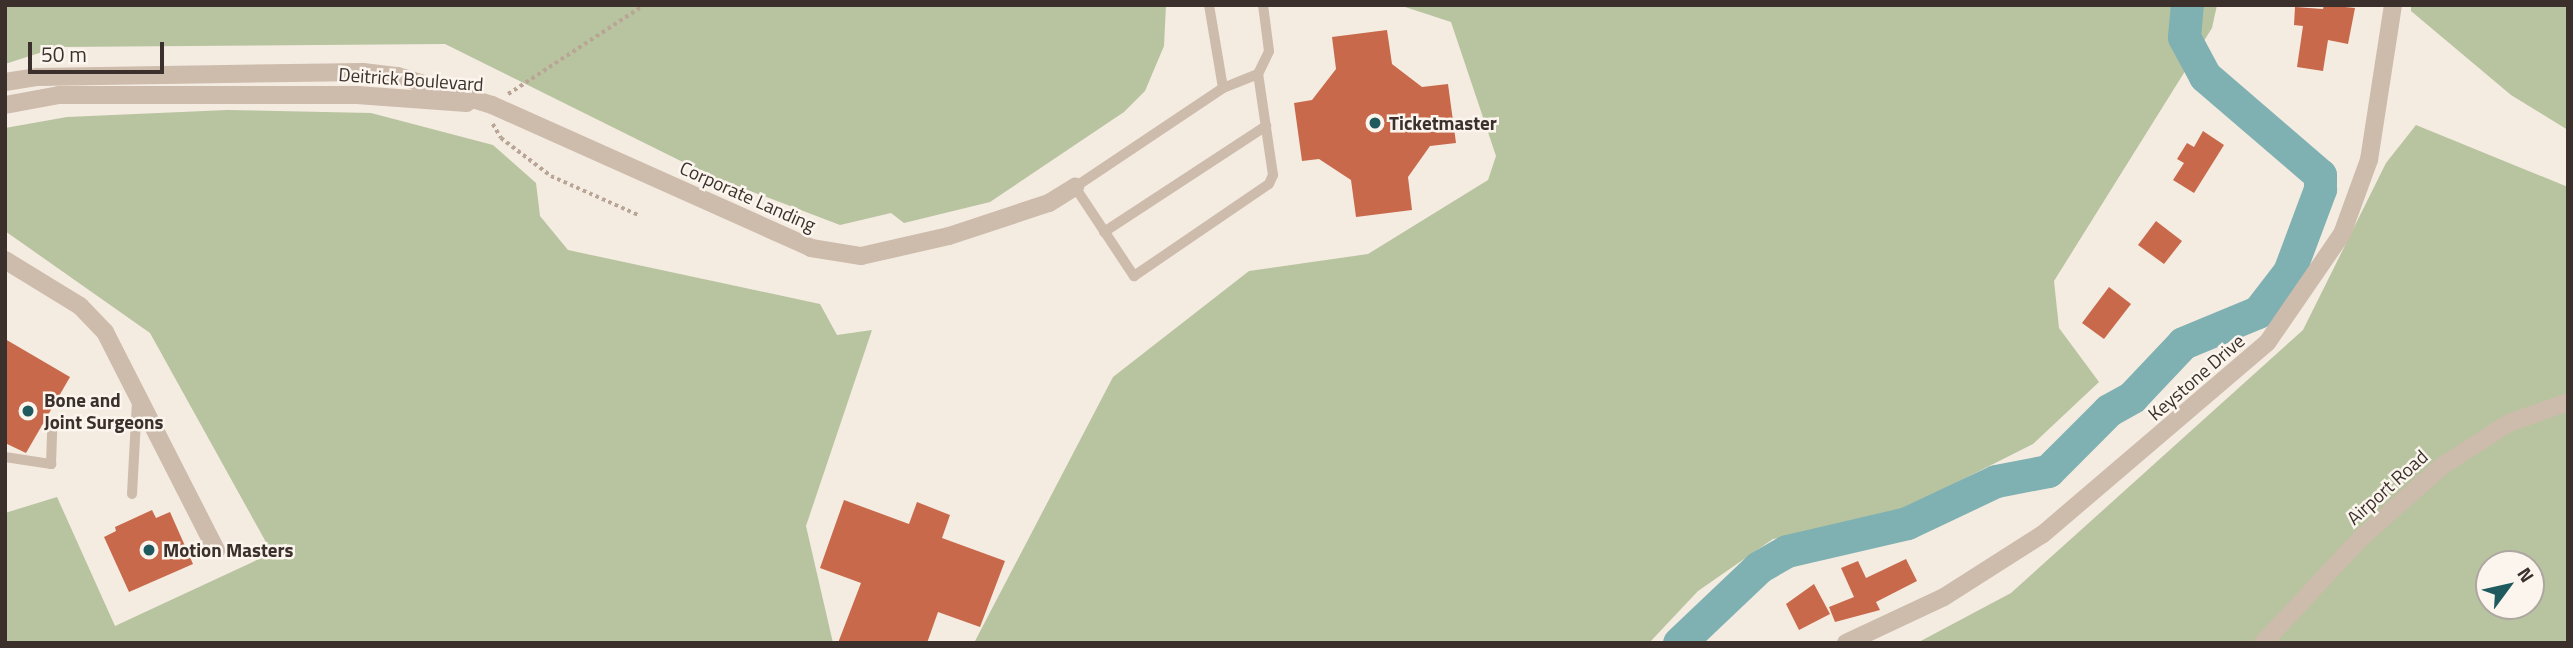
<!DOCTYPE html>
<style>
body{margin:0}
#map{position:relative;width:2573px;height:648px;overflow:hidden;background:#f4ebe1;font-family:"Titillium Web",sans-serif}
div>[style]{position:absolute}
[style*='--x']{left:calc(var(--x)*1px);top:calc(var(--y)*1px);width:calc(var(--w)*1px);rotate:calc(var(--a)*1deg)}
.green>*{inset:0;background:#b8c4a0}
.river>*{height:33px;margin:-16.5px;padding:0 16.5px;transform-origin:16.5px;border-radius:16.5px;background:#7fb0b2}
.building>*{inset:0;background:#c8694b}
.path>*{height:3.5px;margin-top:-1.75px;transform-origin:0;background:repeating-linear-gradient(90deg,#b9a596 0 3.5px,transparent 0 7px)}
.service>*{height:10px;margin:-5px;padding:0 5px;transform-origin:5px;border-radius:5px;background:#cdbbac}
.minor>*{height:18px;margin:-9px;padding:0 9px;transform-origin:9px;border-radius:9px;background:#cdbbac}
.tertiary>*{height:18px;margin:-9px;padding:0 9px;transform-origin:9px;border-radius:9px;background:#cdbbac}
.dots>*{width:19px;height:19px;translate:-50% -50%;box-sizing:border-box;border:4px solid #fbf5ee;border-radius:50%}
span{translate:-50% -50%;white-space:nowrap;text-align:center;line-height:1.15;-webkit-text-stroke:5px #fbf5ee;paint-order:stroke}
.street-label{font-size:19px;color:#3b302b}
.poi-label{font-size:19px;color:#3b302b;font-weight:700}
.left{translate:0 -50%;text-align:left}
.frame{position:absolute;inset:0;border:7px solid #3b302b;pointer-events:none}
.north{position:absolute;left:2475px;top:550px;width:70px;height:70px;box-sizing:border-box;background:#fbf5ee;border:2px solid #aea6a0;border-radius:50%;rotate:57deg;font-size:19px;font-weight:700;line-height:28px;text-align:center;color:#3b302b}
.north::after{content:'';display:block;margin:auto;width:24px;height:32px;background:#1f5a5e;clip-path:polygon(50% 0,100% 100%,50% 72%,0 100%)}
.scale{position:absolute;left:28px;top:42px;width:136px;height:32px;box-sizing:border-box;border:4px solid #3b302b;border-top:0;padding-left:9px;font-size:21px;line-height:24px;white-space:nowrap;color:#3b302b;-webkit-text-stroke:5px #fbf5ee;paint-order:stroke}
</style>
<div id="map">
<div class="green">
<div style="clip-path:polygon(5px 5px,1166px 5px,1164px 46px,1145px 91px,1124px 112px,990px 202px,904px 223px,891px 213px,840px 225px,711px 176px,445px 44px,58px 47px,5px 64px)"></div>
<div style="clip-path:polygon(1399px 5px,2217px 5px,2212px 28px,2054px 281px,2059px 328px,2099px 382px,2033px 444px,1870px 526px,1773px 539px,1698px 591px,1649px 643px,974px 643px,1113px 377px,1249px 271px,1368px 254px,1488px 180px,1496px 156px,1451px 22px)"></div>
<div style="clip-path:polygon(2411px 5px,2568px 5px,2568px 130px,2511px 95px,2411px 11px)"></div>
<div style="clip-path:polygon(227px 110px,371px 113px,493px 145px,536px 183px,540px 216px,568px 250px,820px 304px,837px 335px,872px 330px,806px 526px,833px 643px,5px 643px,5px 513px,57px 497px,115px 626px,272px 553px,150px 333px,5px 231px,5px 128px,67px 117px)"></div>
<div style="clip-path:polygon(evenodd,2416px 125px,2568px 187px,2568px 643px,1917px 643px,2011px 593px,2303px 330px,2386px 163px,2416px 125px,2489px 564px,2531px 564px,2531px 606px,2489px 606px,2489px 564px)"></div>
</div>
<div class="river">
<div style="--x:1679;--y:643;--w:110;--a:-43.5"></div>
<div style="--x:1759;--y:567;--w:32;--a:-30"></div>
<div style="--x:1787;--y:551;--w:123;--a:-13.1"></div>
<div style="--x:1907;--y:523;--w:98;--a:-25.3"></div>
<div style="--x:1996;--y:481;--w:53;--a:-10.9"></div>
<div style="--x:2048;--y:471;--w:86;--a:-45"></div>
<div style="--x:2109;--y:410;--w:26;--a:-29"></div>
<div style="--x:2132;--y:397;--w:74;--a:-46.6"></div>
<div style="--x:2183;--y:343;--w:81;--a:-22.5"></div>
<div style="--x:2258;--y:312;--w:51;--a:-52.2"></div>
<div style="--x:2289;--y:272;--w:89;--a:-69.5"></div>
<div style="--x:2320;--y:189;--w:14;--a:-90"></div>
<div style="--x:2320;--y:175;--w:152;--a:-139.3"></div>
<div style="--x:2205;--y:76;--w:44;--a:-118.3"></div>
<div style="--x:2184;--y:37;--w:32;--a:-85"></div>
</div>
<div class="building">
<div style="clip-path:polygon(2324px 5px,2355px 8px,2348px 44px,2328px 40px,2323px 71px,2297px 67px,2303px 26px,2294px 25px,2295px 7px,2323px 9px)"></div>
<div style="clip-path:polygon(1387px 30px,1392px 64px,1422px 87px,1448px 84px,1456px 143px,1430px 146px,1408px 177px,1412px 210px,1356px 217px,1351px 180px,1319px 159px,1302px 161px,1294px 103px,1312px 100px,1336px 69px,1332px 37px)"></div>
<div style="clip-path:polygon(2203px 131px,2224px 145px,2194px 193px,2173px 180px,2184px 163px,2177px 159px,2187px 143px,2194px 147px)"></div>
<div style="clip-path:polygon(2156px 221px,2182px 241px,2164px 264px,2138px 245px)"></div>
<div style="clip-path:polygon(2109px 287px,2131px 304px,2104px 339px,2082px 323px)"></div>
<div style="clip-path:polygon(5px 339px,70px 377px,26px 453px,5px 443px)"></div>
<div style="clip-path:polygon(844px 500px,909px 524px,917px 502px,950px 515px,942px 538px,1005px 561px,980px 627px,938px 612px,927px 643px,838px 643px,861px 583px,820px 568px)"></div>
<div style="clip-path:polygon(152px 510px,156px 518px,170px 512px,193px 564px,129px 592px,104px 537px,116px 531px,115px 527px)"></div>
<div style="clip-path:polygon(1906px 559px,1917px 581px,1876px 602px,1880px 610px,1835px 622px,1829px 607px,1854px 597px,1841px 568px,1858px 561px,1866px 578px)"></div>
<div style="clip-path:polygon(1814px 584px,1830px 614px,1799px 630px,1786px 604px)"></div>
</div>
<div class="path">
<div style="--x:508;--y:94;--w:163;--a:-33.2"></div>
<div style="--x:493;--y:124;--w:16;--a:60"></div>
<div style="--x:501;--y:138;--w:63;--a:37.2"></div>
<div style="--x:551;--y:176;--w:95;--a:24.1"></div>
</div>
<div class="service">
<div style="--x:1209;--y:5;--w:84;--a:80.4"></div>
<div style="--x:1258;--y:74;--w:38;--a:158"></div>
<div style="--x:1223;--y:88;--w:178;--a:146.2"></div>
<div style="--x:1075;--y:187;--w:107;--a:56.5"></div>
<div style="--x:1134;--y:276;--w:163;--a:-34.3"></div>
<div style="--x:1269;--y:184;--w:10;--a:-66"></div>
<div style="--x:1273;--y:175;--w:102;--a:-98.4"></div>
<div style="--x:1258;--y:74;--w:25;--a:-64"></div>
<div style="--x:1269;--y:51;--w:46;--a:-97.4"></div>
<div style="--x:1104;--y:232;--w:194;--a:-33.2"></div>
<div style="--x:5;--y:457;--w:47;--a:8.7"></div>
<div style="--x:51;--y:464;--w:38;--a:-88"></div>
<div style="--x:132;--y:494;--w:92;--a:-86.9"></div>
</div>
<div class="minor">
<div style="--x:5;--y:82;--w:33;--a:-9"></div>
<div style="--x:38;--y:77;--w:325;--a:-0.9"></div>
<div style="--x:363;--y:72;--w:35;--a:7"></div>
<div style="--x:398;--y:76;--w:98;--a:17.1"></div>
<div style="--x:492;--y:105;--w:350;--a:24.1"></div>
<div style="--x:811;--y:248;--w:51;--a:9.1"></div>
<div style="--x:861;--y:256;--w:90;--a:-12.8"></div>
<div style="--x:949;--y:236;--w:105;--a:-18.3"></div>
<div style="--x:1049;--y:203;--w:31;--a:-32"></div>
<div style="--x:5;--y:105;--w:55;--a:-10.5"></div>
<div style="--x:59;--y:95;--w:298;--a:0"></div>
<div style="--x:357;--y:95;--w:110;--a:4.2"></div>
<div style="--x:5;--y:260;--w:88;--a:31.5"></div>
<div style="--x:80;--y:306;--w:36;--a:46"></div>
<div style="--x:105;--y:332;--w:245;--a:63"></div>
</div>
<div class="tertiary">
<div style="--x:1846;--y:643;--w:108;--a:-25.1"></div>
<div style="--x:1944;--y:597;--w:117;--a:-32.5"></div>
<div style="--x:2043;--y:534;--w:294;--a:-40.5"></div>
<div style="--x:2267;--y:343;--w:132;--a:-55.5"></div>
<div style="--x:2342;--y:234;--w:79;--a:-70"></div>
<div style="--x:2369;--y:160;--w:157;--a:-81.2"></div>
<div style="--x:2263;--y:643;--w:144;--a:-47"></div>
<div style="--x:2361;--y:538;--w:108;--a:-41.6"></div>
<div style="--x:2442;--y:466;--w:80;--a:-32.7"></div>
<div style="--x:2509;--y:423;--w:63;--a:-19.6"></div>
</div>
<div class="dots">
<div style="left:1375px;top:123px;background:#1f5a5e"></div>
<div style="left:28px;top:411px;background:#1f5a5e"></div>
<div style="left:149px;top:550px;background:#1f5a5e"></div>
</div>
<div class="street-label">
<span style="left:411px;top:79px;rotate:4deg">Deitrick Boulevard</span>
<span style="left:748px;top:196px;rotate:24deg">Corporate Landing</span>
<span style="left:2196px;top:377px;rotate:-41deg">Keystone Drive</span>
<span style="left:2387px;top:487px;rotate:-42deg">Airport Road</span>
</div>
<div class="poi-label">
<span class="left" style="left:1389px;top:123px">Ticketmaster</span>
<span class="left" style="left:44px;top:411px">Bone and<br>Joint Surgeons</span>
<span class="left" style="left:163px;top:550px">Motion Masters</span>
</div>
<div class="frame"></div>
<div class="north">N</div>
<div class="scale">50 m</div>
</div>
